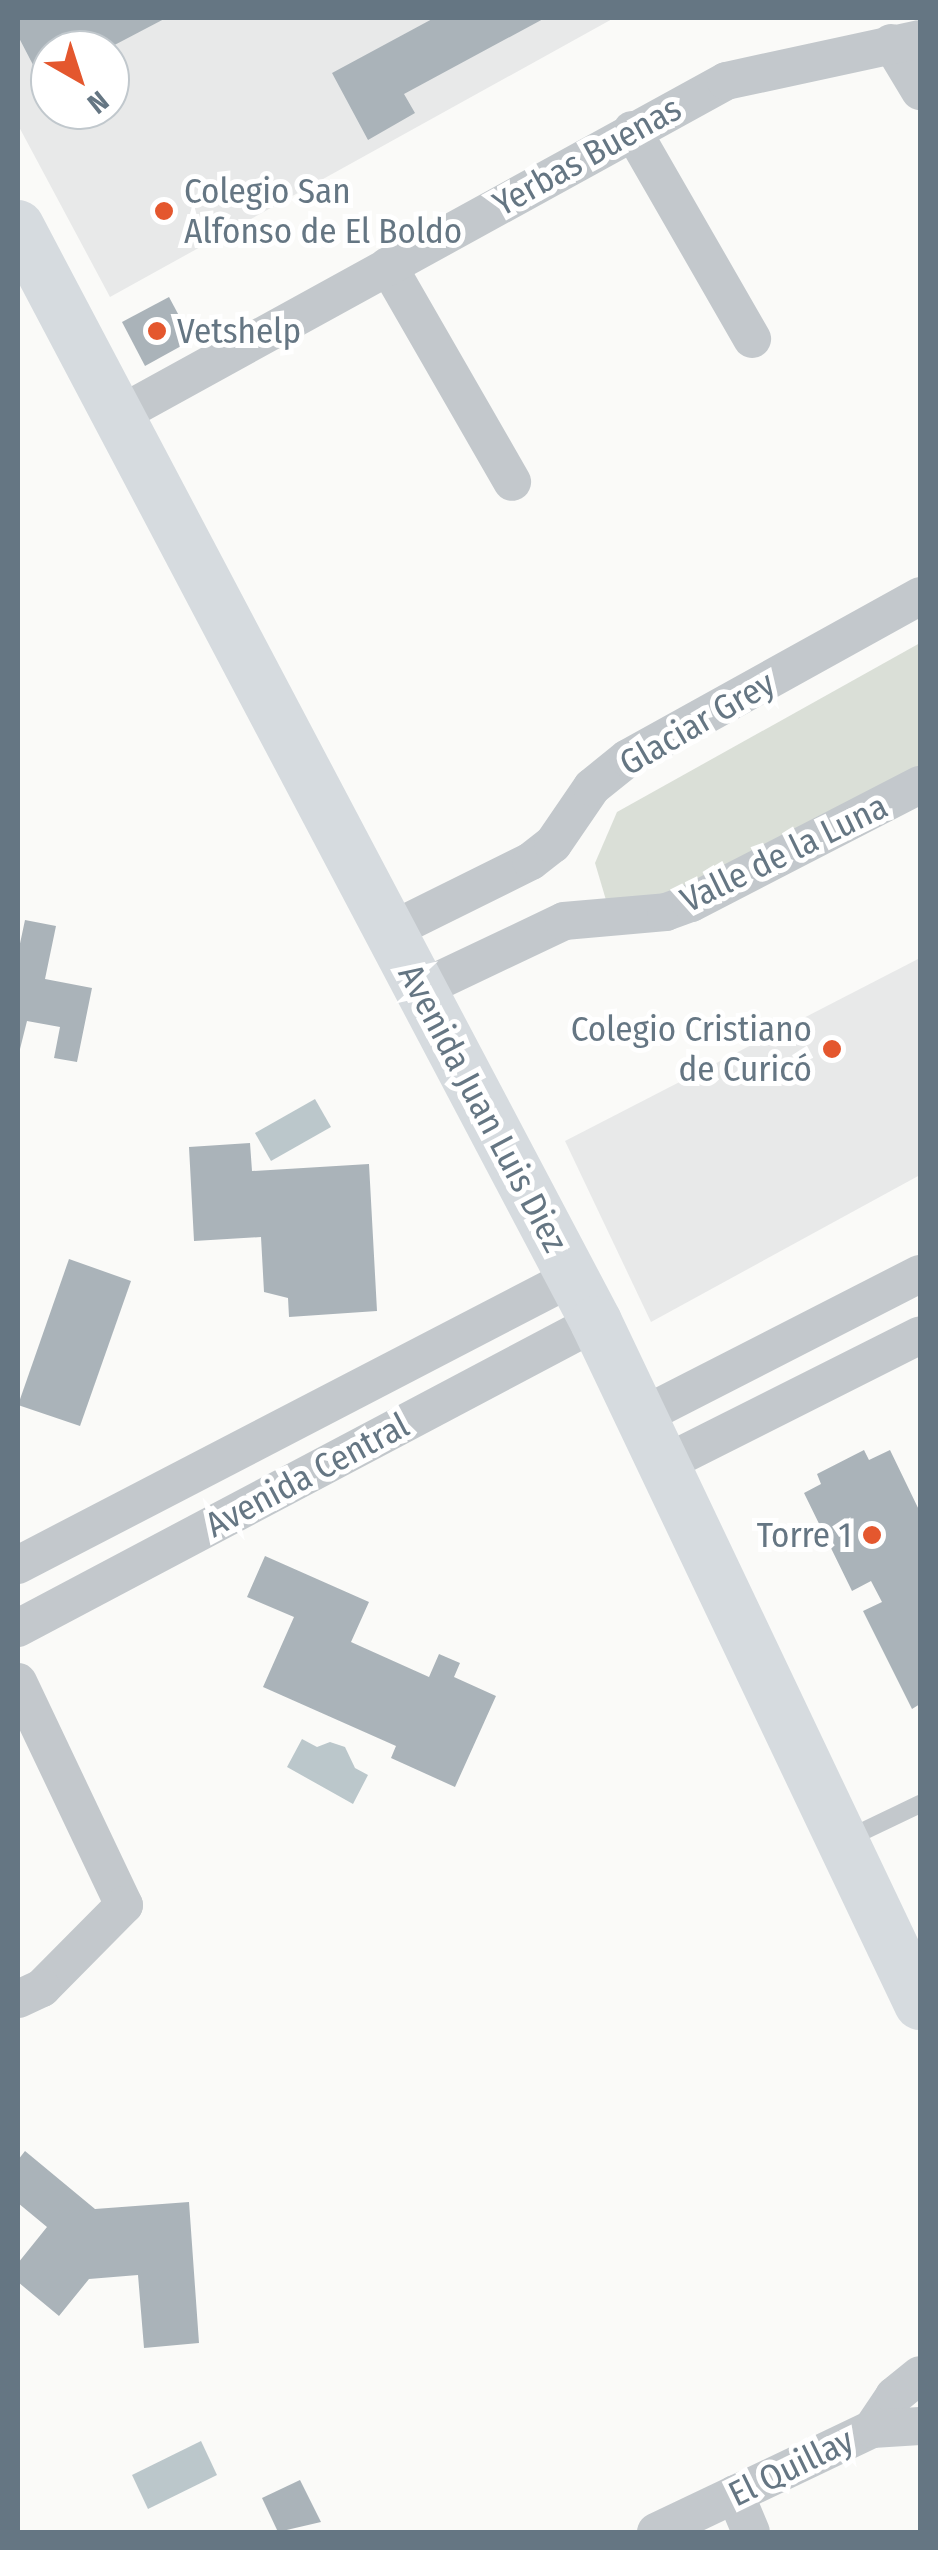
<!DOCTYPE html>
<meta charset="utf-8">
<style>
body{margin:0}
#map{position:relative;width:938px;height:2550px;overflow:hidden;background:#fafaf8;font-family:"Fira Sans Condensed",sans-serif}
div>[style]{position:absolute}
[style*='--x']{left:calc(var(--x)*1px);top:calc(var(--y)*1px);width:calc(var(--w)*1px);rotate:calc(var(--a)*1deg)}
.built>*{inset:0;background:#e8e9e9}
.green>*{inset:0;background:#dadfd7}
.water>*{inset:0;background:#bbc7cb}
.building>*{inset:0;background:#aab3b9}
.lane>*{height:18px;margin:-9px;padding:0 9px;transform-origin:9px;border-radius:9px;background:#c3c8cc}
.street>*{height:38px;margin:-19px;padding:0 19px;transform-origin:19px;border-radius:19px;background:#c3c8cc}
.secondary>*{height:52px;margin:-26px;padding:0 26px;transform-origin:26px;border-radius:26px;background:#d6dbdf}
.dots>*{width:28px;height:28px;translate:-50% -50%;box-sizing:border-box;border:5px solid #fff;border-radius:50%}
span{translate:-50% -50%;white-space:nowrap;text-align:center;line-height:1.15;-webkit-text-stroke:10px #fff;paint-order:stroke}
.street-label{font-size:35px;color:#657683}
.poi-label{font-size:35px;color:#657683}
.left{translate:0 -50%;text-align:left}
.right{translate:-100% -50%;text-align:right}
.frame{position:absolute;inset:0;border:20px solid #657683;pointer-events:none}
.north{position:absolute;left:30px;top:30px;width:100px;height:100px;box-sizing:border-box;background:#fff;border:2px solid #c1c8cd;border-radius:50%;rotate:141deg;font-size:28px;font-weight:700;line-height:40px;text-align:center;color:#657683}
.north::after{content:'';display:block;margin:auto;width:35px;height:45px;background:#e4572e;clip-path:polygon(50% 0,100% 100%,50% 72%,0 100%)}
</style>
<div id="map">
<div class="built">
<div style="clip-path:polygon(evenodd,18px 18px,614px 18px,110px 297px,18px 125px,18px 18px,50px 50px,110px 50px,110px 110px,50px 110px,50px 50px)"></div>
<div style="clip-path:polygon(920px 958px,920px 1175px,651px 1322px,565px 1141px)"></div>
</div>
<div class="green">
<div style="clip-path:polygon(920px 643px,920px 783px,659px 928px,606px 900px,595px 863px,617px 812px)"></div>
</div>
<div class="water">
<div style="clip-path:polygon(315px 1099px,331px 1127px,271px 1161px,255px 1133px)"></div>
<div style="clip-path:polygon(302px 1739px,317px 1747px,330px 1742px,345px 1747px,355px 1768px,368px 1775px,353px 1804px,287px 1767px)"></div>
<div style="clip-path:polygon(201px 2441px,217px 2475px,148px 2509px,132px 2475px)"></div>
</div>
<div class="building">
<div style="clip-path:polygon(18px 18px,166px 18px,105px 50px,50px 50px,50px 80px,43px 84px,18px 36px)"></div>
<div style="clip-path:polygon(434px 18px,545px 18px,404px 94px,415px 113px,368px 140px,332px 73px)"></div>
<div style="clip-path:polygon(169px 297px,192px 340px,145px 366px,122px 322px)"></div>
<div style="clip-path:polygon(25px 920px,56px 926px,45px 979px,92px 988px,77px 1062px,54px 1058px,60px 1027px,27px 1021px,18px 1057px,18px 953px)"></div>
<div style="clip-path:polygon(250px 1143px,252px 1171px,369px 1164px,377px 1311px,289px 1317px,288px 1298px,264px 1292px,261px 1237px,194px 1241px,189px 1147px)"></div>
<div style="clip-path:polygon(69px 1259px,131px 1281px,80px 1426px,18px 1405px)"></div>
<div style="clip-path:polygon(864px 1450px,869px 1460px,890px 1450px,920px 1512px,920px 1704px,912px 1709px,863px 1611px,882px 1602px,871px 1581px,852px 1591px,804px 1493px,821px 1484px,817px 1474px)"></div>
<div style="clip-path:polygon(265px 1556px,369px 1602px,351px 1642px,429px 1677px,439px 1654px,460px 1663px,454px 1677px,496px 1696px,455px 1787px,391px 1758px,396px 1746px,263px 1687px,294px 1617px,247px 1597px)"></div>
<div style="clip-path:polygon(25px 2151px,95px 2209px,189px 2202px,199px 2343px,144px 2348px,138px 2275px,89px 2279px,59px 2316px,18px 2282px,18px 2263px,47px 2227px,18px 2203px,18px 2160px)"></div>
<div style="clip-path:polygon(300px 2480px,321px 2522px,278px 2532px,262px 2498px)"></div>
</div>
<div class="lane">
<div style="--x:849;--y:1838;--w:79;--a:-25.6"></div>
</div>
<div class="street">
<div style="--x:891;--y:43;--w:56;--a:58.9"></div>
<div style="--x:632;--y:130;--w:241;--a:60.1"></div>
<div style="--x:388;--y:266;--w:249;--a:60.1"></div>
<div style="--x:117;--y:416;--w:695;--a:-28.81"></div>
<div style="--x:726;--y:81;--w:198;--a:-12.2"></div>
<div style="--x:390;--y:931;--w:157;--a:-26.4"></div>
<div style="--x:531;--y:861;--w:28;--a:-38"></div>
<div style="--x:553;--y:844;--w:69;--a:-55.6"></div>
<div style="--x:592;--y:787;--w:46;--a:-38.9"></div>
<div style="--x:628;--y:758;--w:334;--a:-29"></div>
<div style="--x:421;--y:989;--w:158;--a:-25.4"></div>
<div style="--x:564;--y:921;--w:102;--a:-5"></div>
<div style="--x:666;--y:912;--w:27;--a:-20"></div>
<div style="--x:691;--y:903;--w:258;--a:-27.3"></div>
<div style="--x:642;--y:1416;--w:312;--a:-27.1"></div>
<div style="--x:666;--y:1463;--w:284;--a:-26.7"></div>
<div style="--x:18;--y:1565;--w:625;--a:-27.43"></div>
<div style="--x:18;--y:1628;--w:654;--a:-27.9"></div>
<div style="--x:18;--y:1682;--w:247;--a:64.6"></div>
<div style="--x:124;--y:1905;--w:117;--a:134.7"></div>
<div style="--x:42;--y:1988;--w:26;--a:155"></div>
<div style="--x:872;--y:2429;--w:40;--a:-56"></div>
<div style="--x:894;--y:2396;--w:33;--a:-39"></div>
<div style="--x:735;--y:2494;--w:41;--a:67.2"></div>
<div style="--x:656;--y:2532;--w:239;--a:-25.5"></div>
<div style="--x:872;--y:2429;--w:48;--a:-3.6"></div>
</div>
<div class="secondary">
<div style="--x:18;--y:226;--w:1239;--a:62.19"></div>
<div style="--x:596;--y:1322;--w:755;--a:64.59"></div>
</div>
<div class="dots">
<div style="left:164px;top:211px;background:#e4572e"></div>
<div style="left:157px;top:331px;background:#e4572e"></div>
<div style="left:832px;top:1049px;background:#e4572e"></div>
<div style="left:872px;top:1535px;background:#e4572e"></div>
</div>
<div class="street-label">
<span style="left:587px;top:156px;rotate:-29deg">Yerbas Buenas</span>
<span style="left:697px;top:723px;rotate:-30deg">Glaciar Grey</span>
<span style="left:784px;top:853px;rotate:-26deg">Valle de la Luna</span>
<span style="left:483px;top:1108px;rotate:62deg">Avenida Juan Luis Diez</span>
<span style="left:307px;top:1475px;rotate:-28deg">Avenida Central</span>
<span style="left:791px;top:2467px;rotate:-26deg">El Quillay</span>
</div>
<div class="poi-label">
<span class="left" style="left:184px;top:211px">Colegio San<br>Alfonso de El Boldo</span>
<span class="left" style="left:177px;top:331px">Vetshelp</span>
<span class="right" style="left:812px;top:1049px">Colegio Cristiano<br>de Curicó</span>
<span class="right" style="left:852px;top:1535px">Torre 1</span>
</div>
<div class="frame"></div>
<div class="north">N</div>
</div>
